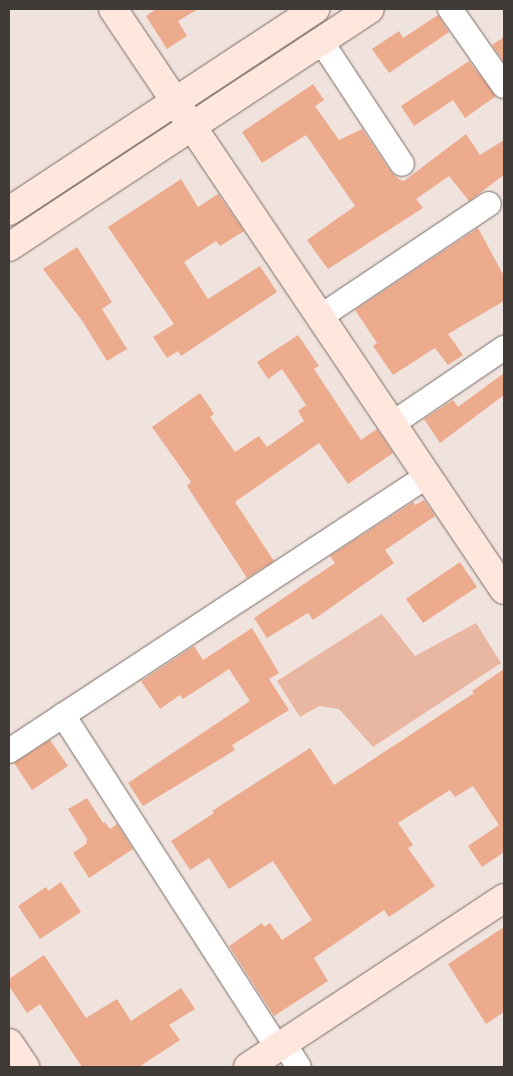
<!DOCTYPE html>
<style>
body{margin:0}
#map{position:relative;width:513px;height:1076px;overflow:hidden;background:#f0e2dc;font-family:"Nunito Sans",sans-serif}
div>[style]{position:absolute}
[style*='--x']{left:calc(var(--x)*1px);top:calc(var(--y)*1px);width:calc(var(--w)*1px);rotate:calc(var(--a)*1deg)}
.green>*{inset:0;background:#e9b7a1}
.building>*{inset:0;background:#edab8e}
.roads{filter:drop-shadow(0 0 1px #776a65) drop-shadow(0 0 1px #776a65)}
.street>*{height:24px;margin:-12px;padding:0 12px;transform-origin:12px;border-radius:12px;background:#fff}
.secondary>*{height:28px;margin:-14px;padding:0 14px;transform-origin:14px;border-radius:14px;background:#ffe7dd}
span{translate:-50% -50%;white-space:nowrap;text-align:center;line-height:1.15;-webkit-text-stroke:4.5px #f0e2dc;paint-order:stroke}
.frame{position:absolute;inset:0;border:10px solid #413b38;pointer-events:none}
</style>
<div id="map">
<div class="green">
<div style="clip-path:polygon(382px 614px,415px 656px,476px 623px,501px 663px,373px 747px,339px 709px,319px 706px,300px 717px,277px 681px)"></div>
</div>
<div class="building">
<div style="clip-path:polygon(156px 9px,198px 9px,178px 21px,187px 36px,167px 49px,146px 16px)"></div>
<div style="clip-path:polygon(438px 15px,449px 32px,389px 73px,372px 49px,399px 31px,403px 38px)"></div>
<div style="clip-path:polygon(504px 37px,504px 62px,492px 45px)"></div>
<div style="clip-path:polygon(469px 61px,496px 96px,465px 118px,453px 100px,414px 126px,401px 106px)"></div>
<div style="clip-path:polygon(313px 84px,324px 100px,315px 106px,339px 140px,362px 129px,391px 172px,399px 179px,404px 181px,466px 134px,480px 155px,504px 140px,504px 175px,469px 201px,449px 176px,416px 199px,423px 208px,328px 269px,307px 240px,355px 206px,306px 135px,262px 163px,242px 132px)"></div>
<div style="clip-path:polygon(181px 179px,198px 207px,218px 194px,244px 231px,220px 246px,216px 241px,184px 262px,208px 299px,260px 266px,277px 292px,181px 356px,178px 351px,167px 358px,153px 337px,174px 324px,108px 227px)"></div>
<div style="clip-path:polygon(478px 228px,504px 276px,504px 301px,448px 334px,463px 355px,448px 365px,435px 348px,393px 375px,373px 346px,377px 343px,355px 310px)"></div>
<div style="clip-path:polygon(77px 247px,112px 302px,102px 309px,127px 349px,107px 361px,83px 322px,43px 269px)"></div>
<div style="clip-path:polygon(298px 335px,319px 366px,314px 369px,361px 440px,377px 429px,393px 453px,348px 484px,319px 443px,235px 502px,274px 561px,247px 578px,187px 486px,191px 482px,152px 427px,200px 393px,214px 414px,210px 417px,235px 452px,259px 436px,267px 447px,304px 421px,298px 411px,306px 405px,282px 369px,268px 379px,257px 362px)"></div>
<div style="clip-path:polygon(504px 373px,504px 395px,440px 443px,424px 419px,453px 400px,458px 407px)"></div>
<div style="clip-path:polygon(424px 500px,435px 516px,385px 550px,394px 563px,313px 620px,308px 613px,267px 638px,254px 618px,335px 563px,330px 556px,413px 502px,415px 505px)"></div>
<div style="clip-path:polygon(460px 562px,477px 587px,423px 623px,406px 599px)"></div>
<div style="clip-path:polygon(252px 628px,279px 673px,269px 679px,289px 710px,232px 745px,235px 750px,143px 806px,128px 783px,250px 701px,229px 669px,183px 699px,180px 695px,160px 709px,141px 681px,194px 646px,203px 660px)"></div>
<div style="clip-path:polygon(504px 669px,504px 852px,482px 867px,468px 846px,499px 825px,473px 786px,455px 797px,450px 790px,398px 823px,413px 845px,408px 848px,435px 886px,389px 917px,384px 910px,314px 958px,328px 981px,274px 1016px,229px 946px,262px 923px,264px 927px,270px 923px,282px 940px,312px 920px,273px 861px,229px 889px,209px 858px,190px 870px,171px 841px,214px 813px,212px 811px,310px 748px,334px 785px,474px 693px,472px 691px)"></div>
<div style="clip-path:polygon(50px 740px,68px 766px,32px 790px,14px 763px)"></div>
<div style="clip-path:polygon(87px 798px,103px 823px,105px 822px,110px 829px,117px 824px,133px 849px,89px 878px,73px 853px,86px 844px,87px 839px,68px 809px)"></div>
<div style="clip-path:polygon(61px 882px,81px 912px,40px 939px,18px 906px,46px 887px,48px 891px)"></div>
<div style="clip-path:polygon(504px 927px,504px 1012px,486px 1024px,448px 964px)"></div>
<div style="clip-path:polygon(44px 955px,86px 1018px,117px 999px,131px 1021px,181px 988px,195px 1009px,169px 1025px,180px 1040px,139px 1067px,82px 1067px,40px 1004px,27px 1013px,9px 986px,9px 979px)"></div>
</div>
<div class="roads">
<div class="street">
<div style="--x:450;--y:9;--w:94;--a:55"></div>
<div style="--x:321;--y:41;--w:147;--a:56.6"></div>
<div style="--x:320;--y:317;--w:203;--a:-33.8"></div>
<div style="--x:392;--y:424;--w:135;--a:-34.2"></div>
<div style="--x:63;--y:715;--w:396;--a:57.2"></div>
<div style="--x:9;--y:751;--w:500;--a:-33.34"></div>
<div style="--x:284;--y:1044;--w:27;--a:57"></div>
</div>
<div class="secondary">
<div style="--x:113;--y:9;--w:700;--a:56.06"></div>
<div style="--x:9;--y:211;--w:367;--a:-33.4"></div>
<div style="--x:9;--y:247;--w:432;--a:-33.4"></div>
<div style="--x:9;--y:1043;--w:29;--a:56"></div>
<div style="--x:248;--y:1067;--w:307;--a:-33.4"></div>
</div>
</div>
<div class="frame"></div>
</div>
